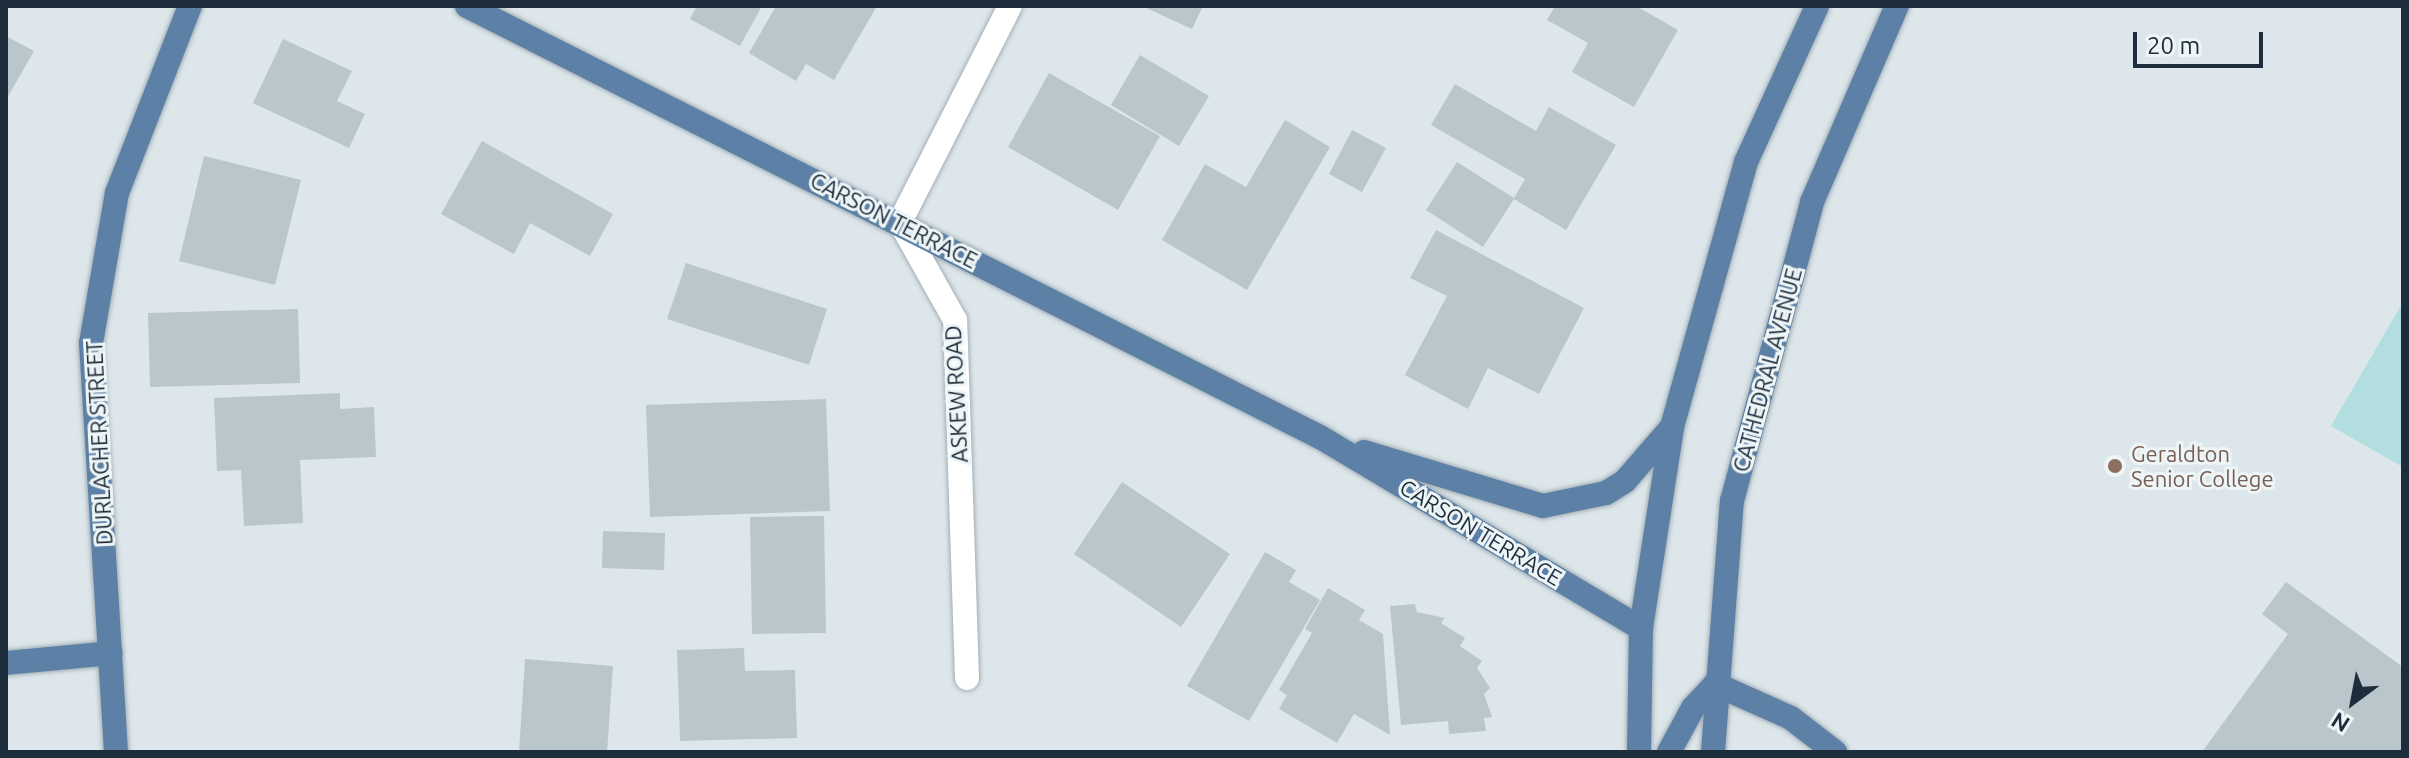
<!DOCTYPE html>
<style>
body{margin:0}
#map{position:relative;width:2409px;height:758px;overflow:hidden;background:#dde7eb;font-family:Ubuntu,sans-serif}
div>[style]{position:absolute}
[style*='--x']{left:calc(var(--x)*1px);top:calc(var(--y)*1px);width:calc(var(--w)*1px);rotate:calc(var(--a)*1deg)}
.green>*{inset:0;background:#b3dedf}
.building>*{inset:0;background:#b9c6cc}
.roads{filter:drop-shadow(0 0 2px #a3afb6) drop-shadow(0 0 2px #a3afb6)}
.minor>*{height:24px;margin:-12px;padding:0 12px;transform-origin:12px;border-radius:12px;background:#fff}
.major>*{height:24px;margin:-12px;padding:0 12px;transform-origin:12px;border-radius:12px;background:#5d81a6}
.dots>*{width:22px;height:22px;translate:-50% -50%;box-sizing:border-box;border:4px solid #eef5f7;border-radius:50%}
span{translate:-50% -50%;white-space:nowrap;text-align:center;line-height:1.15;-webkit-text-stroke:6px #eef5f7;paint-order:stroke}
.street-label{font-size:22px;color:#1d2d3c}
.education-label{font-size:22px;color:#785e54}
.left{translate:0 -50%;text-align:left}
.frame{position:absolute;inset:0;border:8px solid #1d2d3c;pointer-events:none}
.north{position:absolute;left:2313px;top:662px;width:80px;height:80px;-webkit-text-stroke:6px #eef5f7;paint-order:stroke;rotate:212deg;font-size:22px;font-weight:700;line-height:32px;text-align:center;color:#1d2d3c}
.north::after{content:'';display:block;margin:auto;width:28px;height:36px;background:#1d2d3c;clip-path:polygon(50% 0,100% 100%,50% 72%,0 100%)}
.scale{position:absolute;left:2133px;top:32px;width:130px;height:36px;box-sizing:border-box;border:4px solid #1d2d3c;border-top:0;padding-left:10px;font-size:24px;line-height:28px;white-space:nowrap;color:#1d2d3c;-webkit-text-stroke:6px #eef5f7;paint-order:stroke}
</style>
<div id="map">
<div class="green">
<div style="clip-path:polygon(2403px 302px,2403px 462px,2401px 466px,2331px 426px)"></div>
</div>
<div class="building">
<div style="clip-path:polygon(697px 6px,762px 6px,740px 46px,690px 19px)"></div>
<div style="clip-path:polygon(776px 6px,877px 6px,834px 80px,806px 64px,796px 81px,749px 53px)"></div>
<div style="clip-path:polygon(1142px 6px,1203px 6px,1192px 29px)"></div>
<div style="clip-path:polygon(1555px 6px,1636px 6px,1678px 30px,1634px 107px,1572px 72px,1588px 43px,1547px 20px)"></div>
<div style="clip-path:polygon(6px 36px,34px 51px,6px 100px)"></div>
<div style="clip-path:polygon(283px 39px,352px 71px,337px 101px,365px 114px,349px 148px,253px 103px)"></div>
<div style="clip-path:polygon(1140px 55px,1209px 96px,1179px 146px,1111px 105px)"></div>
<div style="clip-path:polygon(1049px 73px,1160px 136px,1118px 210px,1008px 147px)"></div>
<div style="clip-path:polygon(1455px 84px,1536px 131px,1549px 107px,1616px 145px,1566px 230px,1514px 199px,1483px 247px,1426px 210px,1457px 162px,1514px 198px,1525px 179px,1431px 125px)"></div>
<div style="clip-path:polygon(1285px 120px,1330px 147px,1247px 290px,1162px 240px,1205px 164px,1246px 187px)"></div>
<div style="clip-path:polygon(1352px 130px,1386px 148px,1362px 192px,1329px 174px)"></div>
<div style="clip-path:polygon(482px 141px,613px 214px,590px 256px,530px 223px,514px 254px,441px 214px)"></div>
<div style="clip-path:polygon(204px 156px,301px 180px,275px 285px,179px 261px)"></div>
<div style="clip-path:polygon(1436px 230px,1584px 308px,1539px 394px,1488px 368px,1468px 409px,1405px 375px,1447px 296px,1410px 278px)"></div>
<div style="clip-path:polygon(686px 263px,827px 309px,809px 365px,667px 319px)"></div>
<div style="clip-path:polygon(298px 309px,300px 383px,150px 387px,148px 313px)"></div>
<div style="clip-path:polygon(340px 393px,340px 409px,374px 407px,376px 457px,300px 460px,303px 523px,244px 526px,241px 470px,217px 471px,214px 398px)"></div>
<div style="clip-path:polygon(826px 399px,830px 511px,650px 517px,646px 405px)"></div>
<div style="clip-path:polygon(1122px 482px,1230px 554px,1181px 627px,1074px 554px)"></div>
<div style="clip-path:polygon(824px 516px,826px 633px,752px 634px,750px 517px)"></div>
<div style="clip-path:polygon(603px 531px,665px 533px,664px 570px,602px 568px)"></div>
<div style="clip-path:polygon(1265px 552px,1296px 570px,1289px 582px,1320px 600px,1249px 721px,1187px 686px)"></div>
<div style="clip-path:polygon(2286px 582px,2403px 667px,2403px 752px,2202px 752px,2288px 634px,2262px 614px)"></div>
<div style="clip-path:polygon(1328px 588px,1365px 610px,1359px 620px,1383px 634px,1390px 735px,1354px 714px,1337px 743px,1279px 709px,1287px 695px,1279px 690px,1312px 633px,1305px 629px)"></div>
<div style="clip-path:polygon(1415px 604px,1417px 612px,1445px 618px,1441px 623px,1465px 638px,1460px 646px,1482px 661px,1477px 668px,1490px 688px,1484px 694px,1492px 717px,1484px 718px,1486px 731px,1449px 734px,1448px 721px,1401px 725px,1390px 606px)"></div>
<div style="clip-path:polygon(744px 648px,745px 671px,795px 670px,797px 738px,680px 741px,677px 650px)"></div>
<div style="clip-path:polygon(525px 659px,613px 666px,607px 752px,519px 752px)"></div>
</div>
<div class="roads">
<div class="minor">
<div style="--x:967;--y:678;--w:358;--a:-91.9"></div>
<div style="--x:955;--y:320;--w:112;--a:-119.3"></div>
<div style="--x:900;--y:222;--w:242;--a:-63"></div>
</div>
<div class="major">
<div style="--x:467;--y:6;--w:956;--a:26.81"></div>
<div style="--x:1320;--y:437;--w:374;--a:30.8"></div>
<div style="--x:1364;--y:452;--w:187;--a:16.8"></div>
<div style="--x:1543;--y:506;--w:64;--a:-11.7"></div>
<div style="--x:1606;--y:493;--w:22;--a:-32"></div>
<div style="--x:1625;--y:481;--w:72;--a:-49"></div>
<div style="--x:6;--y:663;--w:105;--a:-5.4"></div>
<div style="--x:1715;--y:684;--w:83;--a:24.1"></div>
<div style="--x:1791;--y:718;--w:56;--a:37.7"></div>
<div style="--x:116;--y:752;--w:410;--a:-93.5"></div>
<div style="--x:91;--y:343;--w:152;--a:-80.2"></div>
<div style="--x:117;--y:193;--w:201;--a:-68.7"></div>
<div style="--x:1639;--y:752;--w:124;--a:-89.1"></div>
<div style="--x:1641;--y:628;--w:203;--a:-81.2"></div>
<div style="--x:1672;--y:427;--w:275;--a:-74.4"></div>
<div style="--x:1746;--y:162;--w:171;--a:-65.5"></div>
<div style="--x:1669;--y:752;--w:50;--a:-61.4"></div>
<div style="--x:1693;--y:708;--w:33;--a:-47"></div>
<div style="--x:1713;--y:752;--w:252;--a:-85.7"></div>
<div style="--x:1732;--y:501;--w:310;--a:-75"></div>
<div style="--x:1812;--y:202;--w:214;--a:-66.6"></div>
</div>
</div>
<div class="dots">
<div style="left:2115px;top:466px;background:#8d6e63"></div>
</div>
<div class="street-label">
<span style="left:894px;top:220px;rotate:27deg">CARSON TERRACE</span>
<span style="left:1767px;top:370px;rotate:-75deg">CATHEDRAL AVENUE</span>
<span style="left:956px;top:394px;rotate:-93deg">ASKEW ROAD</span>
<span style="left:99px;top:443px;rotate:-93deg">DURLACHER STREET</span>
<span style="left:1481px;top:532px;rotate:31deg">CARSON TERRACE</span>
</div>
<div class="education-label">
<span class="left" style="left:2131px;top:466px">Geraldton<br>Senior College</span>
</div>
<div class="frame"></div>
<div class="north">N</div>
<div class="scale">20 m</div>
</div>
